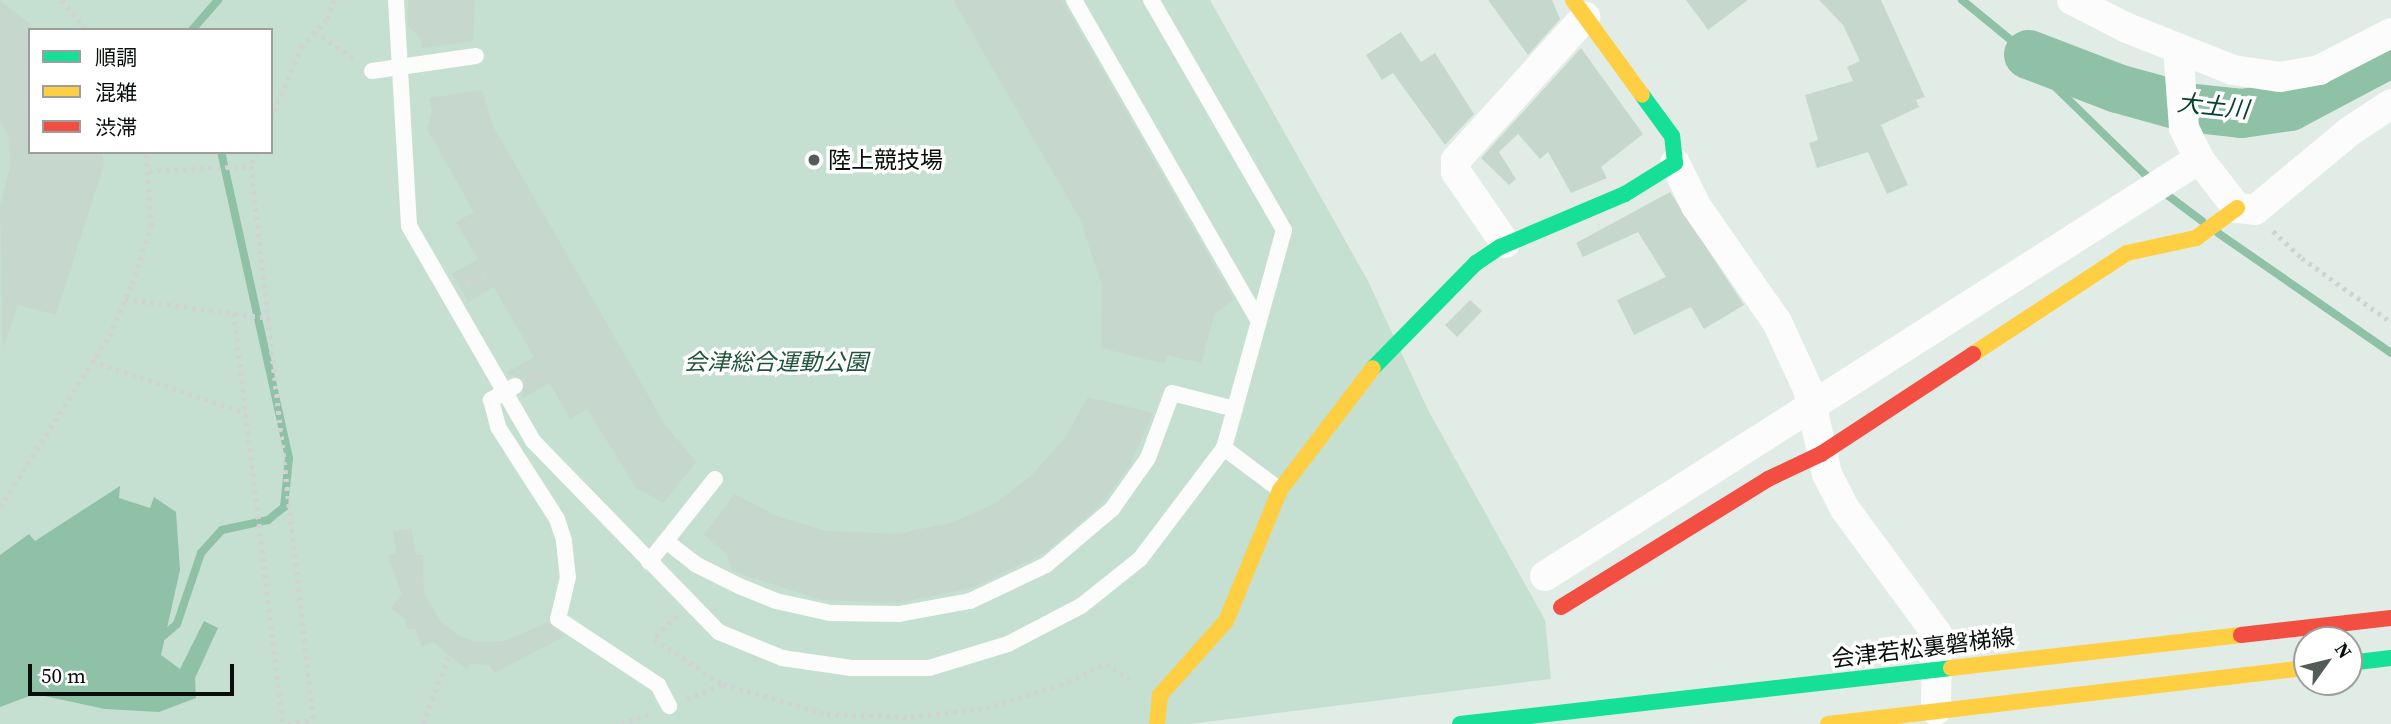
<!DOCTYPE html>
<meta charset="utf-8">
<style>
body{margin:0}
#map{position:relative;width:2391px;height:724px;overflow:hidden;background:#e2ece6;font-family:"Source Serif 4","Noto Sans JP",serif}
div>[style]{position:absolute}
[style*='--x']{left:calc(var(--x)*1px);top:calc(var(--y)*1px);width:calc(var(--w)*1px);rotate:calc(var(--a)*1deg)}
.green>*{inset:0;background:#c5dfd0}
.water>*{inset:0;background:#8ec1a6}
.stream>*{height:8px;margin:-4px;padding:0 4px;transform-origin:4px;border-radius:4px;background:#8ec1a6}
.river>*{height:49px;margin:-24.5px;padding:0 24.5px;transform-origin:24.5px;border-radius:24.5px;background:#8ec1a6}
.building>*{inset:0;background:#c6d8ce}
.path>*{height:4.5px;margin-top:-2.25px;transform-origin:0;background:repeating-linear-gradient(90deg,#d1d3d2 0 3.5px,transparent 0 8.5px)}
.lane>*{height:16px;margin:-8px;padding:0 8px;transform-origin:8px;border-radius:8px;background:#fbfcfb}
.street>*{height:30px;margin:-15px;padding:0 15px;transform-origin:15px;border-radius:15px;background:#fbfcfb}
.fast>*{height:16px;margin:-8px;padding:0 8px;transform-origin:8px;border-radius:8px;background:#16e098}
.slow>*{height:16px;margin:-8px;padding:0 8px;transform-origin:8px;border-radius:8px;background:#ffcf43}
.jam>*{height:16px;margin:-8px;padding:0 8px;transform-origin:8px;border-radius:8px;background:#f24e42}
.dots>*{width:19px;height:19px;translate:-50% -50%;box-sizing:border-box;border:4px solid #fff;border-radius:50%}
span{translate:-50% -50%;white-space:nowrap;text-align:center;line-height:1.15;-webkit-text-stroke:7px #fff;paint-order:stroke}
.poi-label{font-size:23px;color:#080e0a}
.left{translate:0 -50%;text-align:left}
.park-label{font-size:23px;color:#1f543a;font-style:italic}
.street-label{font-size:23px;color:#080e0a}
.water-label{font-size:24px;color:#08422a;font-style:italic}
.legend{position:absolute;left:28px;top:28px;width:245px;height:126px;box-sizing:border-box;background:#fff;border:2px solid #9c9f9d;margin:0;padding:9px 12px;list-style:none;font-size:21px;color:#080e0a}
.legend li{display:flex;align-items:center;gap:14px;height:35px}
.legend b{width:35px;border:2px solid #9c9f9d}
.north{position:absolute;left:2293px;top:626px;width:70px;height:70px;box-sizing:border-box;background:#fff;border:2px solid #9c9f9d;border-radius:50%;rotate:56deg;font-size:19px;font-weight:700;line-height:28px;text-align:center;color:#080e0a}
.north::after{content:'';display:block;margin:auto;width:24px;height:32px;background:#545c57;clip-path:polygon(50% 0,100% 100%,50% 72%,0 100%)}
.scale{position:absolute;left:28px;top:664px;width:206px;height:32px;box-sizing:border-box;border:4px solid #080e0a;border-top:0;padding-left:9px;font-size:21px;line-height:24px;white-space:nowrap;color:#080e0a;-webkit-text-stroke:5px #fff;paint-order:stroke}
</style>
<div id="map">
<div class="green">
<div style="clip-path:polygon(evenodd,0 0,1210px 0,1368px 281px,1428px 410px,1545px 620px,1551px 679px,1190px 724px,0 724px,0 0,30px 30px,271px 30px,271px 152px,30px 152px,30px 30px)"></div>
</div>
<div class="water">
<div style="clip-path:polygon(120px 486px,119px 498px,150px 508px,154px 497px,176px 512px,180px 570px,161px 655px,180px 669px,204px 621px,218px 628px,195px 678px,196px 698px,159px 712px,105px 709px,35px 694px,0 707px,0 555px,29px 534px,35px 541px)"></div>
</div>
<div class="stream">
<div style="--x:1962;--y:0;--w:85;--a:39.3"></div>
<div style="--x:2028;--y:54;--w:13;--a:63"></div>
<div style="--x:2034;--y:66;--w:166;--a:44.3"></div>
<div style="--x:192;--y:30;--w:40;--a:-49"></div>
<div style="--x:2162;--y:191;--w:50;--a:36.9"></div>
<div style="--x:2218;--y:233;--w:211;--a:34.7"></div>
<div style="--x:162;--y:637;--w:20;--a:-41"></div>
<div style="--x:177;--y:624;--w:75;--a:-71.3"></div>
<div style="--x:201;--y:553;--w:31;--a:-48"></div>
<div style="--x:222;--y:530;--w:47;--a:-12.3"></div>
<div style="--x:268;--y:520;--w:21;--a:-39"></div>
<div style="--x:284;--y:507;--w:49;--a:-84.2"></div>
<div style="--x:289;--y:458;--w:313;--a:-102.5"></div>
</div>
<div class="river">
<div style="--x:2028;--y:54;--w:95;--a:20.9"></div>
<div style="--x:2117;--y:88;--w:72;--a:15.4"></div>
<div style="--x:2186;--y:107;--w:55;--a:6.2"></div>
<div style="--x:2241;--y:113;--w:49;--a:-8.3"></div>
<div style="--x:2289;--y:106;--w:115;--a:-27.9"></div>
</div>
<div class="building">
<div style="clip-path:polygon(0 0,30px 24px,30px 152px,102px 152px,104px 164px,56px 315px,18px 305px,3px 348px,0 206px,11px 164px,8px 136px,0 121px)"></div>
<div style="clip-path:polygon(408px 0,475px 0,473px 41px,422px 48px,420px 37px,408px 27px)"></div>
<div style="clip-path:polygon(953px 0,1062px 0,1234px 300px,1215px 313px,1201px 363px,1167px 355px,1165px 364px,1101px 348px,1102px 286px,1080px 219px)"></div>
<div style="clip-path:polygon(1488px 0,1552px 0,1560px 19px,1528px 55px)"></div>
<div style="clip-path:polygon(1686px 0,1748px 0,1708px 30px)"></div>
<div style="clip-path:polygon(1819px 0,1881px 0,1925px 97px,1916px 100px,1919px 107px,1881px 125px,1908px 185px,1887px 194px,1868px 152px,1817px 168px,1809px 143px,1818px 140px,1805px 95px,1853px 81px,1847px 67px,1860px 61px,1843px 25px)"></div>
<div style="clip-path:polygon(1401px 32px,1421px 62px,1435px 53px,1474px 114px,1445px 145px,1393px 73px,1382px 80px,1366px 55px)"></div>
<div style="clip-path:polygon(1581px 48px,1643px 134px,1601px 167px,1607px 178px,1571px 193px,1548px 152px,1540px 159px,1518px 134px,1499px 152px,1516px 179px,1509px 185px,1481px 158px)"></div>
<div style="clip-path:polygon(482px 90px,494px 128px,666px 426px,696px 462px,664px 503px,636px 488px,587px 409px,570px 419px,550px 383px,522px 399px,524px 380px,506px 373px,534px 357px,494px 287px,468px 302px,452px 274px,478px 259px,456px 222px,474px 212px,427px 129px,432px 112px,429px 98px)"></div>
<div style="clip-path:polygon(1670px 192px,1744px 305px,1704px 329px,1691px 307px,1634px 335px,1617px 300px,1666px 277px,1638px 232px,1583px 257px,1576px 243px)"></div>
<div style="clip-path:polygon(1470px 300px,1482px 311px,1457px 337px,1445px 325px)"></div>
<div style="clip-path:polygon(1088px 397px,1153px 413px,1130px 465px,1101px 505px,1046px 552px,972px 588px,898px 603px,821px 600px,732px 571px,727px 554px,704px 535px,735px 494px,776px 516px,826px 531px,896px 534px,950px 523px,996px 503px,1031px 476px,1063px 440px)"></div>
<div style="clip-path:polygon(411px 528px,416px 555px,423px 555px,424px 594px,441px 622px,458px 635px,476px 642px,505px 641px,548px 622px,565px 636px,494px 673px,489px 665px,471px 664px,466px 669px,433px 642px,422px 647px,415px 629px,407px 629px,406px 620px,391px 608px,402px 595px,388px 556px,396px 553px,393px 531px)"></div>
</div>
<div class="path">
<div style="--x:62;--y:0;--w:38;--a:51"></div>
<div style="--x:315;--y:32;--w:48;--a:34"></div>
<div style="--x:271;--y:119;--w:78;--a:-67.4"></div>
<div style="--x:301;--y:47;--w:38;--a:-47"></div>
<div style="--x:327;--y:19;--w:20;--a:-70"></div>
<div style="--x:257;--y:152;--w:15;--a:113"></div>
<div style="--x:251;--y:166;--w:562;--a:83.56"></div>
<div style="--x:149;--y:171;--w:102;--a:-2.8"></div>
<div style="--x:2273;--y:231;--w:40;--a:43"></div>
<div style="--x:2302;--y:258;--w:110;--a:35.7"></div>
<div style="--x:467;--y:284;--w:29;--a:-29"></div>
<div style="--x:125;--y:299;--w:146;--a:7.5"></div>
<div style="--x:234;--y:313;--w:414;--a:83.2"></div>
<div style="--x:92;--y:361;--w:163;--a:18.7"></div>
<div style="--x:531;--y:377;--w:20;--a:-30"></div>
<div style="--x:0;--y:507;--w:203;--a:-57.5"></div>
<div style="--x:109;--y:336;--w:57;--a:-66.1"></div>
<div style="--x:132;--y:284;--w:61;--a:-71.9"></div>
<div style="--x:151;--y:226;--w:74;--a:-93.9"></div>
<div style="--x:677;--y:616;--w:33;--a:135"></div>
<div style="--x:654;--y:639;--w:82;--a:33.5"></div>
<div style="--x:687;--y:699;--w:39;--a:-23"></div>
<div style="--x:723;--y:684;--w:108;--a:16.1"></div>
<div style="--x:827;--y:714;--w:84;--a:2"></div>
<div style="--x:911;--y:717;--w:76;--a:-6.8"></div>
<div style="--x:986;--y:708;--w:77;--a:-17.3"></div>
<div style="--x:1060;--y:685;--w:51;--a:-24.5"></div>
<div style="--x:1106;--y:664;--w:28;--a:32"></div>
<div style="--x:288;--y:724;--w:26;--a:-9"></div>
<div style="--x:423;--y:724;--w:75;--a:-69.6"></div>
<div style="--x:621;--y:724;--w:31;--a:-19"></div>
</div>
<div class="lane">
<div style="--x:396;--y:0;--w:226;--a:86.7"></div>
<div style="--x:409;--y:226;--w:248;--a:60"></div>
<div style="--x:533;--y:441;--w:267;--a:45.8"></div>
<div style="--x:719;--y:632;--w:68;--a:22.4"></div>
<div style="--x:782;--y:658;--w:70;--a:8.2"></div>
<div style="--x:851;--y:668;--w:78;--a:0"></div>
<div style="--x:929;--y:668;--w:83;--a:-16.9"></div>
<div style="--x:1008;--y:644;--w:82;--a:-27.5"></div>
<div style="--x:1081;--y:606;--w:75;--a:-38.5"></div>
<div style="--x:1140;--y:559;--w:139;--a:-52.9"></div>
<div style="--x:1224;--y:448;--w:226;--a:-74.6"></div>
<div style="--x:1284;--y:230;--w:266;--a:-120"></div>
<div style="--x:1074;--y:0;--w:369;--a:60.1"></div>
<div style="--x:372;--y:71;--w:105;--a:-8.2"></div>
<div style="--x:515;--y:386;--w:28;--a:150"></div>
<div style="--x:491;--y:400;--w:28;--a:75"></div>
<div style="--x:498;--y:427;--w:109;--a:57.3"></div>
<div style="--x:557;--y:519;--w:23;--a:72"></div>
<div style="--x:564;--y:541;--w:36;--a:84"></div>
<div style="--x:568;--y:577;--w:43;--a:103.4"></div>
<div style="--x:558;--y:619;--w:120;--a:33.4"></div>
<div style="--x:658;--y:685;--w:24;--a:62"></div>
<div style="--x:1224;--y:448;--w:70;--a:36.9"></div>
<div style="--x:666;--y:541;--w:37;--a:38"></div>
<div style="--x:695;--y:564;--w:49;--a:26.6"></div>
<div style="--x:739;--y:586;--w:40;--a:22"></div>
<div style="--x:776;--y:601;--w:55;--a:12.5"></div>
<div style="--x:830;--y:613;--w:69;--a:0.8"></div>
<div style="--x:899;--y:614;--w:72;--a:-10.4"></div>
<div style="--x:970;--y:601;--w:84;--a:-25.3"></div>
<div style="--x:1046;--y:565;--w:87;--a:-40.3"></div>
<div style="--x:1112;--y:509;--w:62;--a:-54.8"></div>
<div style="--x:1148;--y:458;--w:69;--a:-69.7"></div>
<div style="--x:1172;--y:393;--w:65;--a:14.3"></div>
<div style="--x:649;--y:562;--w:106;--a:-51.5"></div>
</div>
<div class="street">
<div style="--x:2072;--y:0;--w:62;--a:27"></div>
<div style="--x:2127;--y:28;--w:114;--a:21.6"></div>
<div style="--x:2233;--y:70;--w:48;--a:8.5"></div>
<div style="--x:2280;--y:77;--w:40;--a:-10"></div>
<div style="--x:2319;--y:70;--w:81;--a:-27.2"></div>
<div style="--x:2178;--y:48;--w:80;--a:85.7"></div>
<div style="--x:2184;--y:128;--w:34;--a:64"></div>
<div style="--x:2199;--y:159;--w:62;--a:52.2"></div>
<div style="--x:2237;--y:208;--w:18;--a:6"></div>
<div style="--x:2255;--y:210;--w:124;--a:-39.7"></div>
<div style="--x:2350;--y:131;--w:49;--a:-33.4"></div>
<div style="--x:1675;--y:163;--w:48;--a:64"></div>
<div style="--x:1696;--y:206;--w:141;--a:55.1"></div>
<div style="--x:1777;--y:322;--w:74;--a:65.2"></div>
<div style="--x:1808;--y:389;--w:87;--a:77.4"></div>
<div style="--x:1827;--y:474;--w:39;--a:63"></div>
<div style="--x:1845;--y:509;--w:155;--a:53.6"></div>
<div style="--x:1937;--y:634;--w:76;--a:90.8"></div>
<div style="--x:1505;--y:243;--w:86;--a:-124.6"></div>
<div style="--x:1456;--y:172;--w:12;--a:-90"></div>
<div style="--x:1456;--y:160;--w:193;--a:-47.9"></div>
<div style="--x:1545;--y:576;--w:776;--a:-32.52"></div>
</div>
<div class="fast">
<div style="--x:1373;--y:368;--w:147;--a:-45.6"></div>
<div style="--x:1476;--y:263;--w:29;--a:-34"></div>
<div style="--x:1500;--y:247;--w:136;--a:-23"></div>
<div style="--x:1625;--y:194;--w:59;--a:-31.8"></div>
<div style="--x:1675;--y:163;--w:27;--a:-96"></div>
<div style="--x:1672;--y:136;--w:51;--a:-126.2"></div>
<div style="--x:2349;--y:663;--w:42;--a:-6.8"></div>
<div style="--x:1460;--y:724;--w:494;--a:-6.5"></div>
</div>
<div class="slow">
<div style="--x:1573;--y:0;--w:117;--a:54"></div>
<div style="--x:1973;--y:354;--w:184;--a:-33.3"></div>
<div style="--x:2127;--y:253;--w:71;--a:-12.3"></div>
<div style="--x:2196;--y:238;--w:51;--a:-36.2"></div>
<div style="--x:1951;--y:668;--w:292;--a:-6.5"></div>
<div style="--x:1157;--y:724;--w:29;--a:-84"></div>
<div style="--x:1160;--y:695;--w:99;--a:-48.3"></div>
<div style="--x:1226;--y:621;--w:142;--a:-67.6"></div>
<div style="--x:1280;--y:490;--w:153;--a:-52.7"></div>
<div style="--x:1828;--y:724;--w:482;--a:-6.7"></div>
</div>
<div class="jam">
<div style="--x:1561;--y:607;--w:243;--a:-31.7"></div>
<div style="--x:1768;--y:479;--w:59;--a:-25.3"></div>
<div style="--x:1821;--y:454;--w:182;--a:-33.3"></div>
<div style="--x:2241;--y:635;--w:151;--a:-6.5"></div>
</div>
<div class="dots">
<div style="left:814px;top:160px;background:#545c57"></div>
</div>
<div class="poi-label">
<span class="left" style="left:828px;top:160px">陸上競技場</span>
</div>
<div class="park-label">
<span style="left:776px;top:362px">会津総合運動公園</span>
</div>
<div class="street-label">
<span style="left:1923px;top:648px;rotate:-7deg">会津若松裏磐梯線</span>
</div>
<div class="water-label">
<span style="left:2213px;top:106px;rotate:6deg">大土川</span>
</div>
<ul class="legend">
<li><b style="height:9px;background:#16e098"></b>順調</li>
<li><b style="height:9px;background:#ffcf43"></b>混雑</li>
<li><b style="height:9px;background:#f24e42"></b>渋滞</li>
</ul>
<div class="north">N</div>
<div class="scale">50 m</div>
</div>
